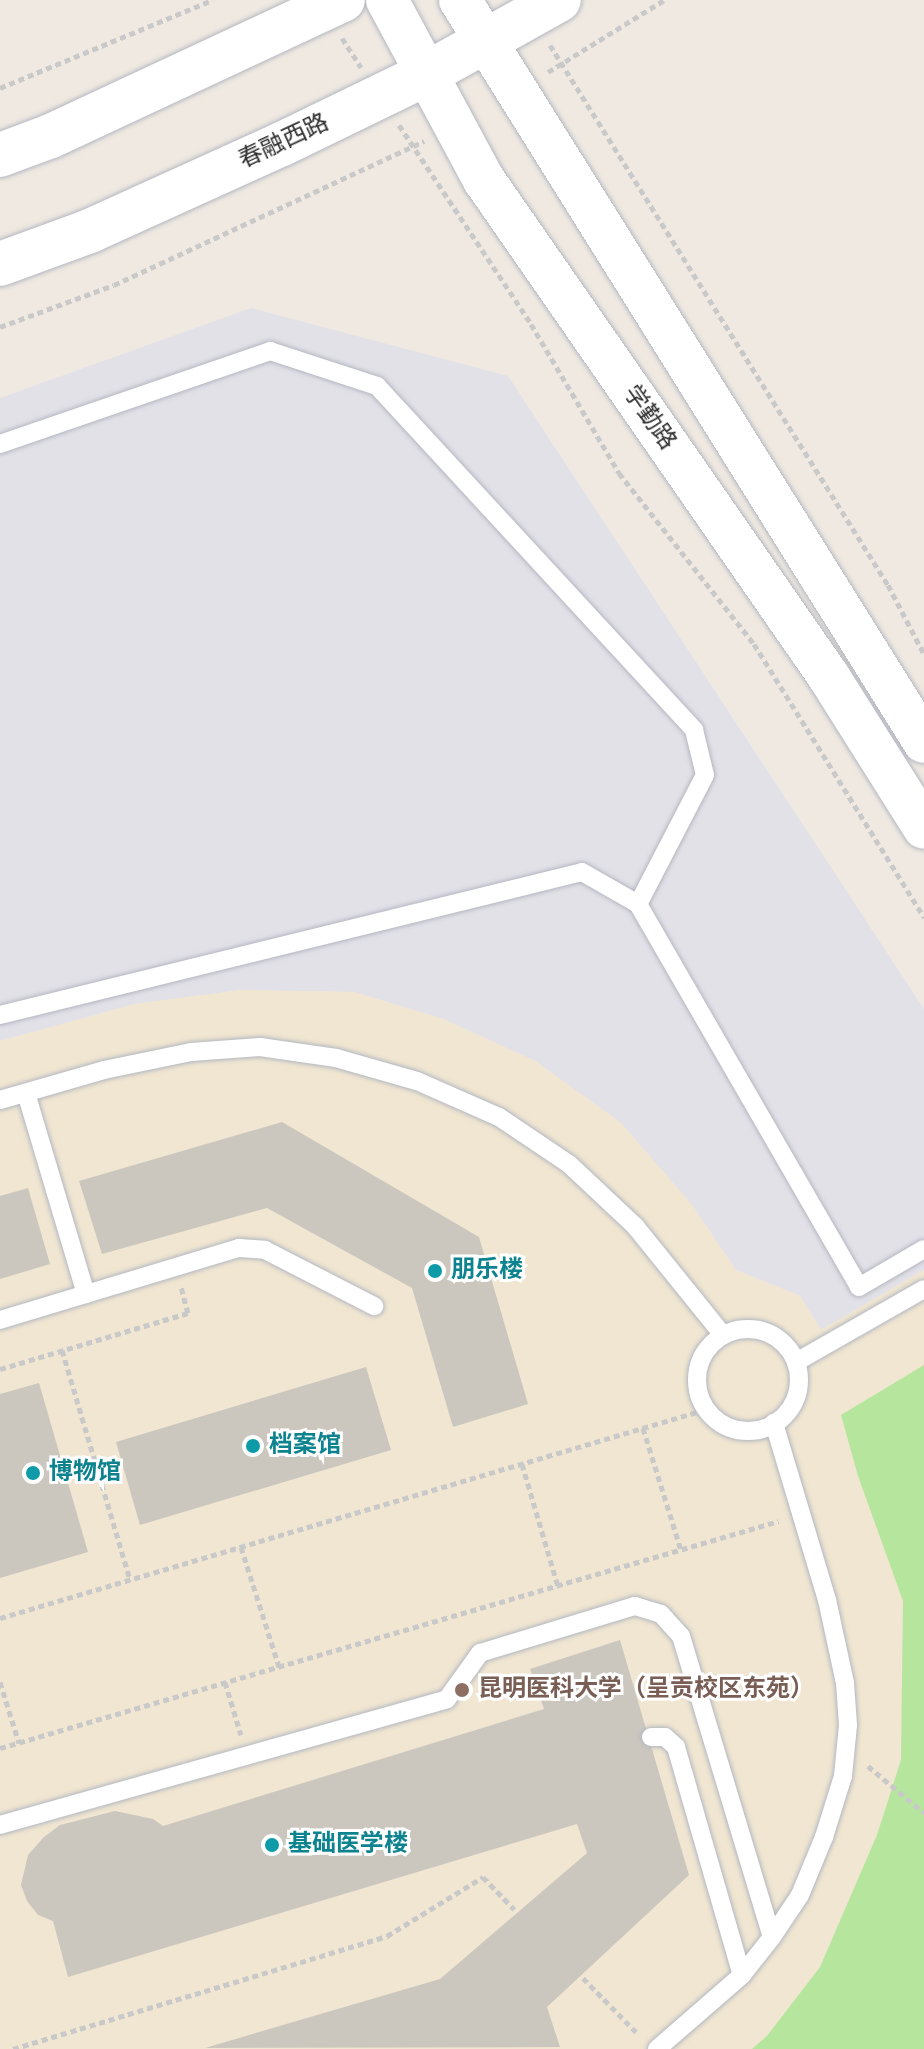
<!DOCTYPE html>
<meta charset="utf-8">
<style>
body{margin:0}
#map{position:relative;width:924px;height:2049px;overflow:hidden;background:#efe9e1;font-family:"Alegreya Sans","Noto Sans SC",sans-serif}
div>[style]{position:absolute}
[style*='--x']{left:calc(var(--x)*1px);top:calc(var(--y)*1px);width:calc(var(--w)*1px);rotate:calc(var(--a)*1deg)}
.industrial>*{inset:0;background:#e3e1e8}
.education>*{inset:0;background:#f0e6d1}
.green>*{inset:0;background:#b6e59e}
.building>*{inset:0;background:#cbc7bf}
.path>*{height:5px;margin-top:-2.5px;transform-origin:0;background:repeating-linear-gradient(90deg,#c9c9c9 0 6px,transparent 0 10px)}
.roads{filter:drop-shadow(0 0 2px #b4b7c1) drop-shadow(0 0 2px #b4b7c1)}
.service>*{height:18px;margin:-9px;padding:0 9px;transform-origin:9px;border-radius:9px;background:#fff}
.service>.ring{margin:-9px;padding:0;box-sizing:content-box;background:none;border:18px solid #fff;border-radius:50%}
.tertiary>*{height:42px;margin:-21px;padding:0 21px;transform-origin:21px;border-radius:21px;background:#fff}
.secondary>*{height:44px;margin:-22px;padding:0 22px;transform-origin:22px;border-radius:22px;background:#fff}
.dots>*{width:22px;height:22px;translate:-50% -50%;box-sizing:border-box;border:4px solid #fff;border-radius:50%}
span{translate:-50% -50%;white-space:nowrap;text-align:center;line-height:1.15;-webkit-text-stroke:6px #fff;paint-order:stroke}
.street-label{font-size:24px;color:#2e2e2e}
.culture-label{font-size:24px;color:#0d838f;font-weight:700}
.left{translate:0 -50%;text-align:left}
.education-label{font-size:24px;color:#785e54;font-weight:700}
</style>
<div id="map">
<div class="industrial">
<div style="clip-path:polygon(251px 308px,508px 376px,924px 1009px,924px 1270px,821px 1330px,800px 1296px,736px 1270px,692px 1205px,621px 1123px,535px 1061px,443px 1019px,354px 992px,241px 990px,135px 1004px,0 1041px,0 398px)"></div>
</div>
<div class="education">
<div style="clip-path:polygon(241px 990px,354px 992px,443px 1019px,535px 1061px,621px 1123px,692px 1205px,736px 1270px,800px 1296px,821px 1330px,924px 1270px,924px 2049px,0 2049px,0 1041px,135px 1004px)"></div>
</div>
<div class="green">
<div style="clip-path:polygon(924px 1365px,924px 2049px,752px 2049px,767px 2036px,820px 1967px,877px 1835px,901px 1760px,903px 1601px,858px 1476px,841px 1415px)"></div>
</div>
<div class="building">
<div style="clip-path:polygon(282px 1122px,479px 1237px,528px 1404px,453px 1427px,412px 1288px,267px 1208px,102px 1254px,79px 1181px)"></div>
<div style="clip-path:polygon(28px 1188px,50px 1264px,0 1279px,0 1196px)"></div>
<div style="clip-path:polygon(366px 1367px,391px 1450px,140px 1525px,116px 1442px)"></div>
<div style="clip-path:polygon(39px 1383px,88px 1552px,0 1578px,0 1394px)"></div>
<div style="clip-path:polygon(620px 1640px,689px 1875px,547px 2007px,560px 2047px,205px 2048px,440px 1979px,587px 1853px,577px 1824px,68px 1977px,53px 1921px,38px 1915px,27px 1901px,21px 1885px,28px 1855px,44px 1837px,60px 1825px,115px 1811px,153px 1819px,163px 1826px,544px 1709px,530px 1669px)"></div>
</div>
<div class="path">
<div style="--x:342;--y:38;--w:35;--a:57"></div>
<div style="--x:550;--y:45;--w:637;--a:57.96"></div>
<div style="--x:888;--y:585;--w:78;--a:62.4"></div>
<div style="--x:548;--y:72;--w:137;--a:-31.8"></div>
<div style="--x:0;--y:88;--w:230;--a:-22.5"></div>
<div style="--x:399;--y:125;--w:239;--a:56.4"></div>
<div style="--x:531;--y:324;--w:173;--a:59.4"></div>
<div style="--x:619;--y:473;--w:218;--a:51.7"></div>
<div style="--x:754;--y:644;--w:322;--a:58.1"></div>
<div style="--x:0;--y:327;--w:121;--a:-20.2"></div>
<div style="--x:114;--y:285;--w:342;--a:-24.9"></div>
<div style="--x:62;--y:1350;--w:239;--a:73.5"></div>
<div style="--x:0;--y:1369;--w:196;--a:-16.6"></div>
<div style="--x:188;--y:1313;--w:27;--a:-105"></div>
<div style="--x:643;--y:1428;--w:128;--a:72.7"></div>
<div style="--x:522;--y:1464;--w:127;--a:73.6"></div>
<div style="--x:241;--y:1547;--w:126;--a:72.4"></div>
<div style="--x:0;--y:1618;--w:737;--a:-16.47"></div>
<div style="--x:0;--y:1682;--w:64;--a:72.7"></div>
<div style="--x:225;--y:1682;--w:55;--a:73.2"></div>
<div style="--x:0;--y:1748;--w:811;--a:-16.25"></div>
<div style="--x:868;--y:1766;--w:73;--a:40"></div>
<div style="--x:583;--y:1978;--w:78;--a:45.5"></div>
<div style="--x:13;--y:2049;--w:391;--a:-16.8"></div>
<div style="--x:387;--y:1936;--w:113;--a:-31.6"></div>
<div style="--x:483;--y:1877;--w:45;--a:45.9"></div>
</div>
<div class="roads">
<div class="service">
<div style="--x:0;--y:444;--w:286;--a:-19"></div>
<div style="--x:270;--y:351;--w:113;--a:18.1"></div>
<div style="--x:377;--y:386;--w:468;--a:47.3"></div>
<div style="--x:694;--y:730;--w:46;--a:76.3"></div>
<div style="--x:705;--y:775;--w:145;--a:117.4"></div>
<div style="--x:0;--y:1015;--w:599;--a:-13.8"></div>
<div style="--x:582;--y:872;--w:64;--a:29.7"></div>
<div style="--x:638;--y:904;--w:442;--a:60"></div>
<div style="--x:859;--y:1287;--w:75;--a:-30.3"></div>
<div style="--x:26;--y:1093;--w:210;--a:73.4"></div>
<div style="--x:0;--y:1100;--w:108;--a:-16.1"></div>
<div style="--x:104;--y:1070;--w:89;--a:-11.7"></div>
<div style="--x:191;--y:1052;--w:69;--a:-4.1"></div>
<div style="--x:260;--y:1047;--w:77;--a:8.2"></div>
<div style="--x:336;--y:1058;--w:84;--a:15.9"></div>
<div style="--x:417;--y:1081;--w:90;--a:23.7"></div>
<div style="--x:499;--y:1117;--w:84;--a:33.9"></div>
<div style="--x:569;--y:1164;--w:91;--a:43.2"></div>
<div style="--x:635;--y:1226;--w:140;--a:51.1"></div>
<div style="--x:0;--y:1320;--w:250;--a:-16.8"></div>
<div style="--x:239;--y:1248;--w:26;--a:4"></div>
<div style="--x:265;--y:1250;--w:123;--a:27.2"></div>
<div class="ring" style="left:697px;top:1329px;width:84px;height:84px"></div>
<div style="--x:796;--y:1362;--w:147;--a:-29.7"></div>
<div style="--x:651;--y:1737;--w:14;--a:0"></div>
<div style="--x:665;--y:1737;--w:15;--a:42"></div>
<div style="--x:676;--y:1747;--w:237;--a:73.9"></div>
<div style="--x:0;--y:1825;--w:464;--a:-15.7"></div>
<div style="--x:447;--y:1699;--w:57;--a:-54.3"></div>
<div style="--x:480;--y:1653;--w:162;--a:-16.9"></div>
<div style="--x:635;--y:1606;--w:27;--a:17"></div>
<div style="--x:661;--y:1614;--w:30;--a:48"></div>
<div style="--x:681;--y:1636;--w:314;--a:73.2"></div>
<div style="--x:657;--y:2049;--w:113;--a:-41"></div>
<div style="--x:742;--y:1975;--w:48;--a:-51.7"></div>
<div style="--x:772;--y:1937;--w:50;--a:-56.3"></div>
<div style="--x:800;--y:1895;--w:63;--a:-67.5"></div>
<div style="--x:824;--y:1837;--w:64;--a:-72.7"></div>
<div style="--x:843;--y:1776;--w:51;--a:-84.4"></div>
<div style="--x:848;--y:1725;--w:42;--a:-94.1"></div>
<div style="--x:845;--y:1683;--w:85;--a:-102.2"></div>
<div style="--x:827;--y:1600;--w:185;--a:-106.7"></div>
</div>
<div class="tertiary">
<div style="--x:387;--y:0;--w:204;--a:61.7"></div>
<div style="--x:484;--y:180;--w:605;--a:55.23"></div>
<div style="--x:829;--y:677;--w:178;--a:57.8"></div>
<div style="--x:460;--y:0;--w:875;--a:57.98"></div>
</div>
<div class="secondary">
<div style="--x:0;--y:155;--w:54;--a:-20.4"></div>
<div style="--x:51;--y:136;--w:322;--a:-25"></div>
<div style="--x:0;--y:264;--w:96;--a:-20.1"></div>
<div style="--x:90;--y:231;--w:211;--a:-24.4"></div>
<div style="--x:282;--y:144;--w:160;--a:-25.9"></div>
<div style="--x:426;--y:74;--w:152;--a:-29.1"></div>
</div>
</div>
<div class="dots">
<div style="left:435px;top:1271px;background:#0f9aa8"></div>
<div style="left:253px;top:1446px;background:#0f9aa8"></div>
<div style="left:33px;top:1473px;background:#0f9aa8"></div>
<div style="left:462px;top:1690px;background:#8d6e63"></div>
<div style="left:272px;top:1845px;background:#0f9aa8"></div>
</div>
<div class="street-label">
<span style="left:284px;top:142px;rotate:-25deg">春融西路</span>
<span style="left:649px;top:418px;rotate:55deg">学勤路</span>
</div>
<div class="culture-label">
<span class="left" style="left:451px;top:1271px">朋乐楼</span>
<span class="left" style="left:269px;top:1446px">档案馆</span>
<span class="left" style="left:49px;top:1473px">博物馆</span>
<span class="left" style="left:288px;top:1845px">基础医学楼</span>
</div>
<div class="education-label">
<span class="left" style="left:478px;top:1690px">昆明医科大学（呈贡校区东苑）</span>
</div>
</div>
